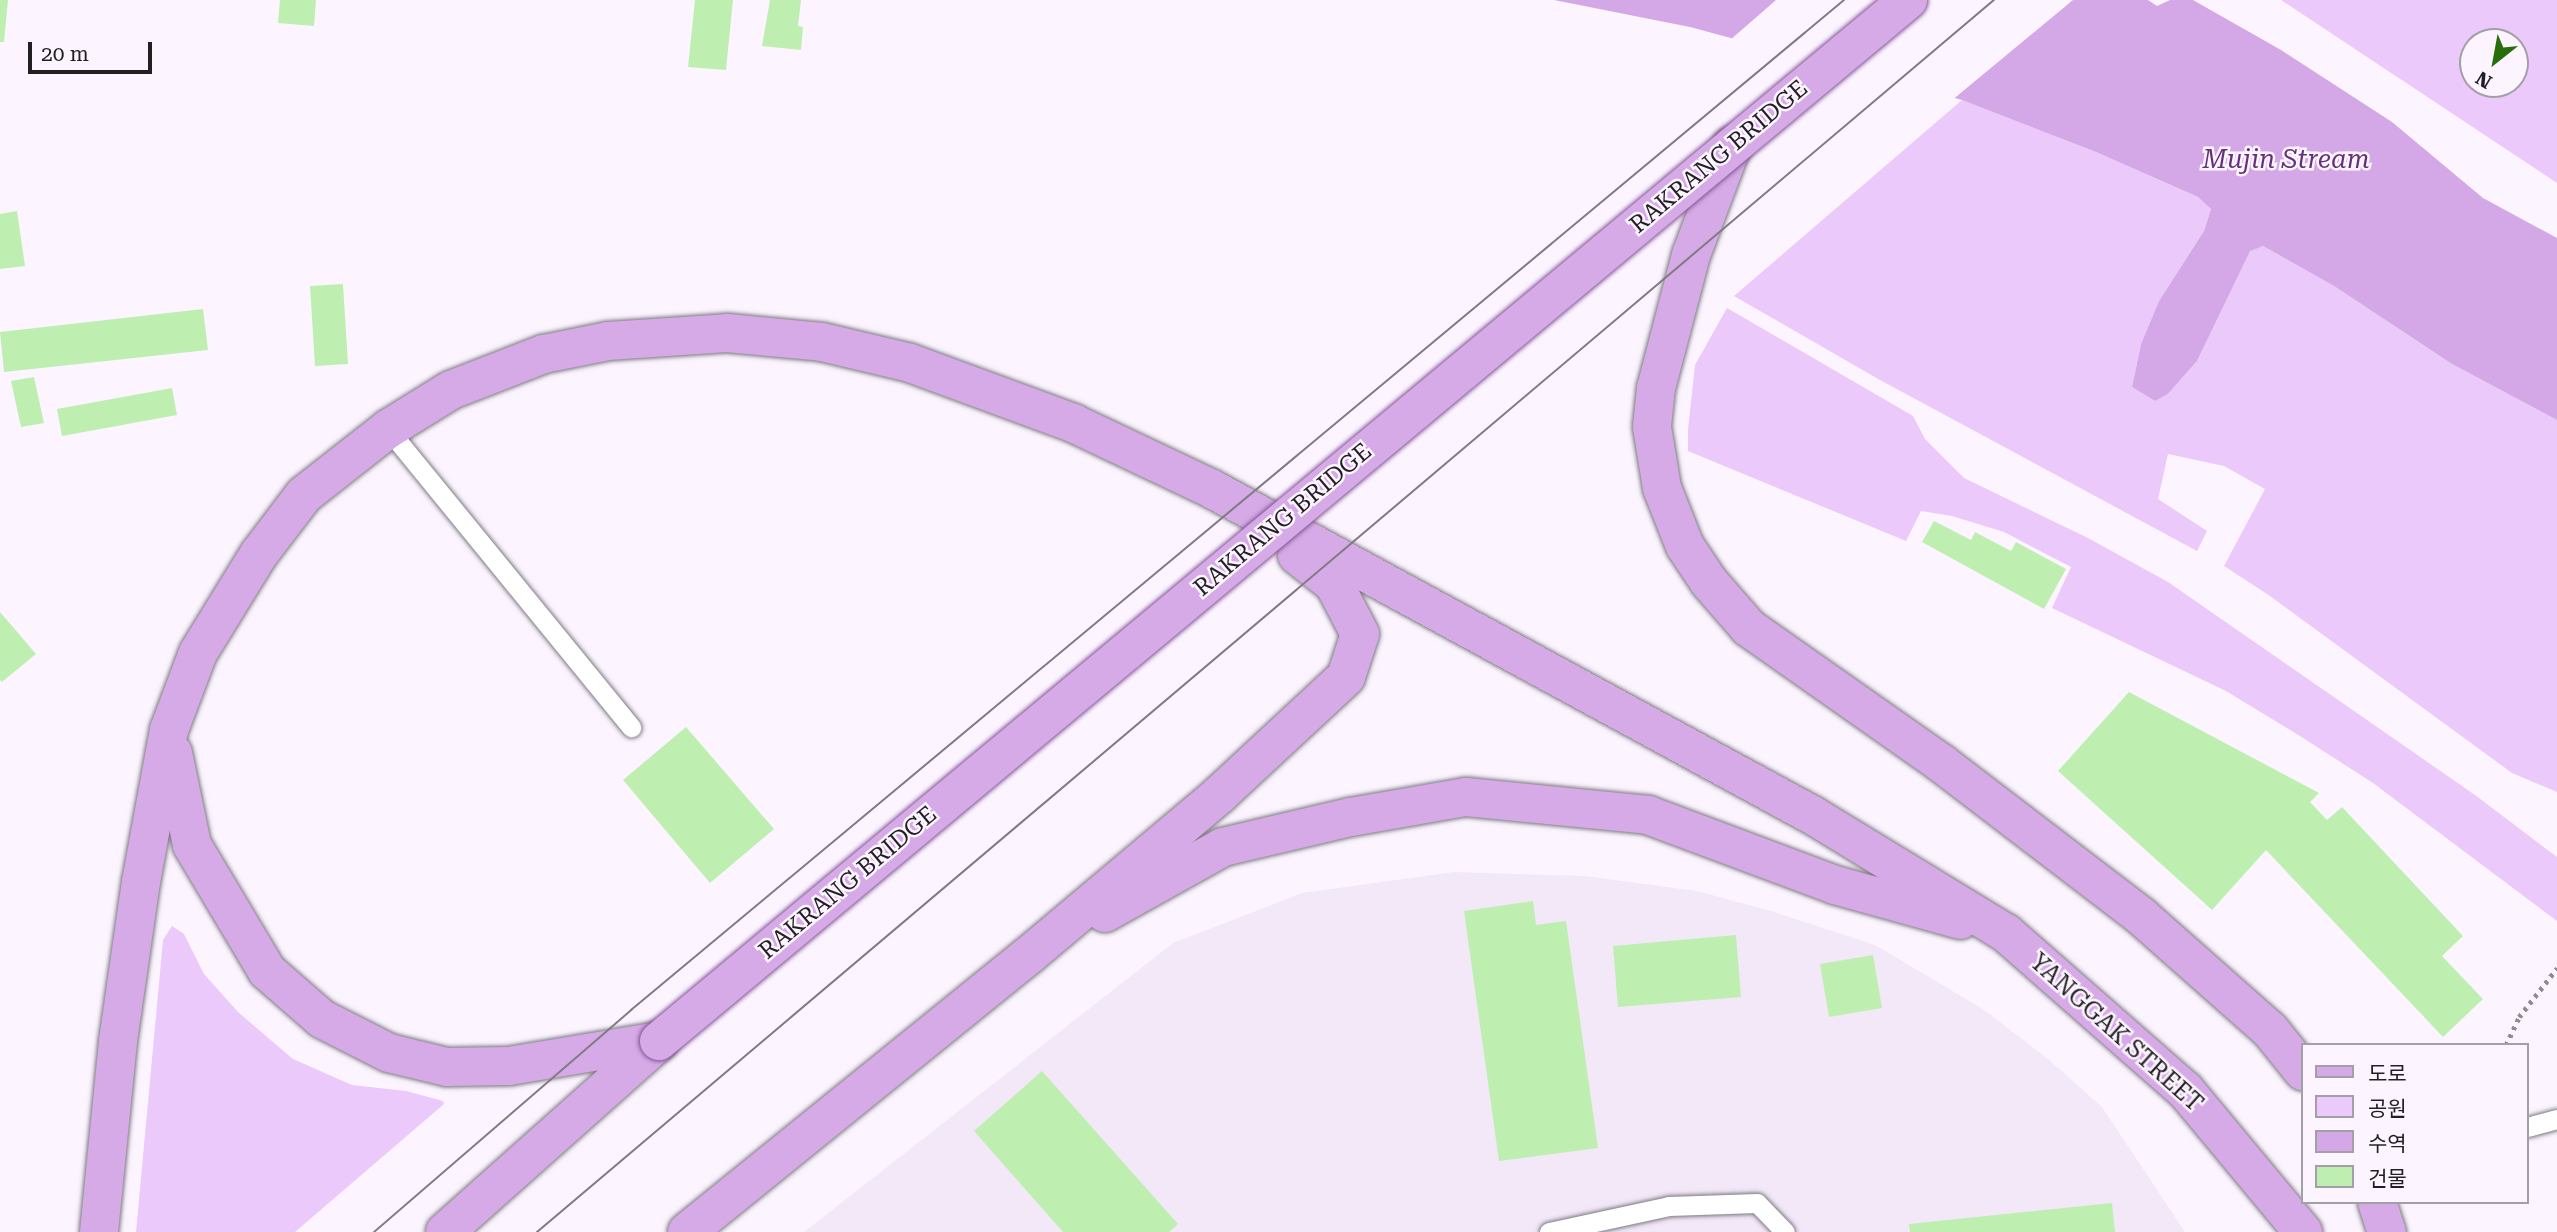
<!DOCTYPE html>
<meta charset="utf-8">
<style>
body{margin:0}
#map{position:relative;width:2557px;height:1232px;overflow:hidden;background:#fcf5ff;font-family:"Roboto Serif","Noto Sans KR",serif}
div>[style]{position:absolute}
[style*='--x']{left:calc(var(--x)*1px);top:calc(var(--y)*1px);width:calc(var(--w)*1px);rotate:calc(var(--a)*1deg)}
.built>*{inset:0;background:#f3e8f8}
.green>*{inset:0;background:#ebc9fa}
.water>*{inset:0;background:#d4a8e6}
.pier>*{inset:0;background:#fcf5ff}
.building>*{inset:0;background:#beefb1}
.path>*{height:4.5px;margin-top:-2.25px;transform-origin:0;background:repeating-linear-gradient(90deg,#8f8b91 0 3.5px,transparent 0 8.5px)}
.roads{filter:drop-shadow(0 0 2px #7f7a82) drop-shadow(0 0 2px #7f7a82)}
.service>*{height:19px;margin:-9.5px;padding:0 9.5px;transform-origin:9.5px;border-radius:9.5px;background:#fff}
.primary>*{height:38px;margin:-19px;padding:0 19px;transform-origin:19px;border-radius:19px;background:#d5aae6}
.tram>*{height:2px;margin:-1px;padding:0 1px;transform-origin:1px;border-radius:1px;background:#7f7b81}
.bridges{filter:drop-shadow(0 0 2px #845597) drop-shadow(0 0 2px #845597)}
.primary-bridge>*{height:38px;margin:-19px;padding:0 19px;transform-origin:19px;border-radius:19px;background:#d5aae6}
span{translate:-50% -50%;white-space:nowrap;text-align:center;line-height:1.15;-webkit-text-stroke:5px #fcf5ff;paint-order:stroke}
.street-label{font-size:24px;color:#211f22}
.water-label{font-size:26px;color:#66317a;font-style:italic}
.legend{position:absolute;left:2301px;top:1043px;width:228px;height:161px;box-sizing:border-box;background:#fcf5ff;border:2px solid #a49fa7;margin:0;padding:9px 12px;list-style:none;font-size:21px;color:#211f22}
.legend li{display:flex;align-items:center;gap:14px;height:35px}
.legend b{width:35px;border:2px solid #a49fa7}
.north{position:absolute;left:2459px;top:28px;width:70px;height:70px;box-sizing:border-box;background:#fcf5ff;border:2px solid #a49fa7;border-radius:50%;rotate:211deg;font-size:19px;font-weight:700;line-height:28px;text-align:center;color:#211f22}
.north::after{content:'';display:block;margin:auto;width:24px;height:32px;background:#286e0b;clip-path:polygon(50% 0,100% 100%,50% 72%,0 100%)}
.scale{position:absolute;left:28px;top:42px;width:124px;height:32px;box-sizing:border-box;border:4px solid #211f22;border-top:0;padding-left:9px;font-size:21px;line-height:24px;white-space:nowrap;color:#211f22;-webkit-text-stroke:5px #fcf5ff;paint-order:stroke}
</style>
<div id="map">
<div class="built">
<div style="clip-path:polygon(1454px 872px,1585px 876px,1697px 891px,1771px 911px,1875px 945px,1983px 1009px,2048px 1059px,2102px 1107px,2185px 1232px,804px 1232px,1173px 943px,1302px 893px)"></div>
</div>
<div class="green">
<div style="clip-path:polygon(evenodd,2281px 0,2557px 0,2557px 183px,2281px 0,2473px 42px,2515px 42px,2515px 84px,2473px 84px,2473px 42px)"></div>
<div style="clip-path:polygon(1962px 100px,2096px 152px,2198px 197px,2211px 209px,2204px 231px,2159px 301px,2141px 344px,2132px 387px,2155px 401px,2168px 394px,2197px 361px,2250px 250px,2263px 246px,2334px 286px,2452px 364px,2557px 420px,2557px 792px,2512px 773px,2270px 596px,2224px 566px,2265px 489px,2224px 466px,2168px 454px,2158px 499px,2207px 531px,2197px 551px,1880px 380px,1734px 296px)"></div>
<div style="clip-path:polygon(1727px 308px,1913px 416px,1925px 439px,1964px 478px,2088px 538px,2168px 582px,2475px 795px,2557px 857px,2557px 921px,2373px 783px,2300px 736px,2226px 691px,2052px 608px,2071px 567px,2004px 532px,1952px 516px,1921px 511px,1906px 541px,1688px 451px,1688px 430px,1695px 365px)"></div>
<div style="clip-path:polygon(172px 926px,184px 934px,204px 974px,238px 1012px,293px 1059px,352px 1085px,406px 1091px,443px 1101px,444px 1104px,295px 1232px,136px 1232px,163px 940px)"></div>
</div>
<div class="water">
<div style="clip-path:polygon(1554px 0,2148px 0,2157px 6px,2170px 0,2193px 0,2281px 50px,2392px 122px,2483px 198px,2557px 238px,2557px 420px,2452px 364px,2334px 286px,2263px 246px,2250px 251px,2197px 361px,2168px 394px,2155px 401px,2132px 387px,2141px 344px,2159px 301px,2204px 231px,2211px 209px,2198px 197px,2096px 152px,1962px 100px,1690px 27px)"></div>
</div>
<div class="pier">
<div style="clip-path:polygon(1776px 0,2073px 0,1951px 101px,1729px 41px)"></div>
</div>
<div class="building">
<div style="clip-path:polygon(0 0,8px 0,4px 42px,0 42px)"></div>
<div style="clip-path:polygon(280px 0,316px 0,314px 26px,278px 23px)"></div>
<div style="clip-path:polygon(695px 0,733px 0,726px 70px,688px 67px)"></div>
<div style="clip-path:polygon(770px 0,801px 0,798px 26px,803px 27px,801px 50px,762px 46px)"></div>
<div style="clip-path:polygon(17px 211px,25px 266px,0 269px,0 214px)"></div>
<div style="clip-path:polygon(343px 284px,348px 364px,315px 366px,310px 286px)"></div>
<div style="clip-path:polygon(203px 309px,208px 350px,4px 372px,0 332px)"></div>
<div style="clip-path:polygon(34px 377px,44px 423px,21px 427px,11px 381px)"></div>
<div style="clip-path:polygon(172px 388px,177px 415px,62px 436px,57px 409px)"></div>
<div style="clip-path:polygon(1934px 521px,1971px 540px,1975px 532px,2011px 551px,2016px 542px,2066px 569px,2044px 609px,1922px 542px)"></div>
<div style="clip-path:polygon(0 612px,36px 654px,2px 682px,0 680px)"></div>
<div style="clip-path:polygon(2129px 692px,2319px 793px,2310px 802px,2327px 820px,2342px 807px,2463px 936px,2442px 956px,2483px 999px,2443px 1037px,2266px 850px,2212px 910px,2058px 771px)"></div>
<div style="clip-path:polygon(686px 727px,774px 829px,710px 883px,623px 780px)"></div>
<div style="clip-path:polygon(1533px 901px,1536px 925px,1566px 921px,1598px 1148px,1499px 1161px,1464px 911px)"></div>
<div style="clip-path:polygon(1736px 935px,1741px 997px,1618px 1007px,1613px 946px)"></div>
<div style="clip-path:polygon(1873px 955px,1882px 1008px,1829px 1017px,1820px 964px)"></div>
<div style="clip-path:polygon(1042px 1071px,1178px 1224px,1169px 1232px,1063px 1232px,974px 1131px)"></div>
<div style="clip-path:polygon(2112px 1203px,2115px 1232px,1910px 1232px,1909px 1224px)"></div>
</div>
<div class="path">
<div style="--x:2506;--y:1045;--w:31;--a:-65"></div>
<div style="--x:2519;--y:1017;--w:62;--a:-52.2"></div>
</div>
<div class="roads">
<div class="service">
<div style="--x:388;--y:429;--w:385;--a:50.8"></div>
<div style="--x:2527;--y:1127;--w:31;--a:-15"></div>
<div style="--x:1549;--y:1232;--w:123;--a:-12.2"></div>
<div style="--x:1669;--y:1206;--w:88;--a:-2"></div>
<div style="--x:1757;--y:1203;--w:40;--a:46"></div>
</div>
<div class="primary">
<div style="--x:1732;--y:146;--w:116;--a:110.6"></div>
<div style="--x:1691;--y:255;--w:138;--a:104.7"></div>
<div style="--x:1656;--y:388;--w:39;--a:96"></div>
<div style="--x:1652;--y:427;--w:62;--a:80.7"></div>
<div style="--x:1662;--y:488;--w:62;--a:68.4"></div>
<div style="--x:1685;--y:546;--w:43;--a:56.3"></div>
<div style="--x:1709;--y:582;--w:61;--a:49"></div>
<div style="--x:1749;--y:628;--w:235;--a:35.1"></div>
<div style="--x:1941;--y:763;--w:252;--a:37.4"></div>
<div style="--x:2141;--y:916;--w:172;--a:41.5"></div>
<div style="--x:2270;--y:1030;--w:53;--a:51.2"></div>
<div style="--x:173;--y:753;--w:94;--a:78.3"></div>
<div style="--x:192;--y:845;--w:147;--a:59.2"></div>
<div style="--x:267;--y:971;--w:73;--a:41.1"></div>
<div style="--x:322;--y:1019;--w:75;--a:26.9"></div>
<div style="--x:389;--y:1053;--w:60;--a:13.6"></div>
<div style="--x:447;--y:1067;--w:62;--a:-0.9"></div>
<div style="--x:509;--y:1066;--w:152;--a:-9.5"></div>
<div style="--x:1105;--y:913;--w:135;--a:-29.2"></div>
<div style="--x:1223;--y:847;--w:131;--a:-13.2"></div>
<div style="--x:1351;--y:817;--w:117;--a:-9.9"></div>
<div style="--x:1466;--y:797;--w:183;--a:5.6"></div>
<div style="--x:1648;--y:815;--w:200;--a:20.5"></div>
<div style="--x:1835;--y:885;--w:130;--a:15.6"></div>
<div style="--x:2377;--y:1202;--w:32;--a:72"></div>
<div style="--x:99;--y:1232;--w:192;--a:-84.3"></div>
<div style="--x:118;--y:1041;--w:161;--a:-81.8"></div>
<div style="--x:141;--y:882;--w:155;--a:-79.6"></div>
<div style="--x:169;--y:730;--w:82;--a:-69.4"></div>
<div style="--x:198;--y:653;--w:116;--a:-58.4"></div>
<div style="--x:259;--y:554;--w:74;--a:-52.7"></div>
<div style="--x:304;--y:495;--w:107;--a:-38.2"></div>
<div style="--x:388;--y:429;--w:74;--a:-31.8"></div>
<div style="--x:451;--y:390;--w:100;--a:-21.2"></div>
<div style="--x:544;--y:354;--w:65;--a:-11.5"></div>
<div style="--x:608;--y:341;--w:119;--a:-3.8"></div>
<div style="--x:727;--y:333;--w:95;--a:5.4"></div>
<div style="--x:822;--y:342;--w:90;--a:13.4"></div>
<div style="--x:910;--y:363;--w:174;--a:20.2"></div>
<div style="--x:1073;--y:423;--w:154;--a:25.4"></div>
<div style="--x:1212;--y:489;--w:685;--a:28.51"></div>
<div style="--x:1814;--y:816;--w:225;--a:31.4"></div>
<div style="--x:2006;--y:933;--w:238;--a:41.3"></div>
<div style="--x:2185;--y:1090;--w:185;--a:50.3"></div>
<div style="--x:445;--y:1232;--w:287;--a:-41.7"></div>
<div style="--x:687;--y:1232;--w:439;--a:-39"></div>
<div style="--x:1028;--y:956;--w:250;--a:-40.1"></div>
<div style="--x:1219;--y:795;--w:173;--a:-42.9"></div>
<div style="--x:1346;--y:677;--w:45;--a:-72"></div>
<div style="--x:1360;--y:634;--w:56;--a:-117.5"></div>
<div style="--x:1334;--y:584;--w:47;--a:-141.9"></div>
</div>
</div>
<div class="tram">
<div style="--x:374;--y:1232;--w:340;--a:-40.8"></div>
<div style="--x:631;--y:1010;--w:1578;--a:-39.78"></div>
<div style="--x:537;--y:1232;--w:1908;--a:-40.22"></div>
</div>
<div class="bridges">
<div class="primary-bridge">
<div style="--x:659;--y:1041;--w:1626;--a:-39.81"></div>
</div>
</div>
<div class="street-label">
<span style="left:1719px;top:157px;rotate:-40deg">RAKRANG BRIDGE</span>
<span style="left:1283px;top:520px;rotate:-40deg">RAKRANG BRIDGE</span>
<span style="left:848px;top:883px;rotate:-40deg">RAKRANG BRIDGE</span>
<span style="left:2116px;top:1033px;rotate:42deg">YANGGAK STREET</span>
</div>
<div class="water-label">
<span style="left:2286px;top:160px">Mujin Stream</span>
</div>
<ul class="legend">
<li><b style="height:9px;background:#d5aae6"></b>도로</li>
<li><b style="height:19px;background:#ebc9fa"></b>공원</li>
<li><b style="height:19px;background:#d4a8e6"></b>수역</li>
<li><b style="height:19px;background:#beefb1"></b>건물</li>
</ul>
<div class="north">N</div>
<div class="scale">20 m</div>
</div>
